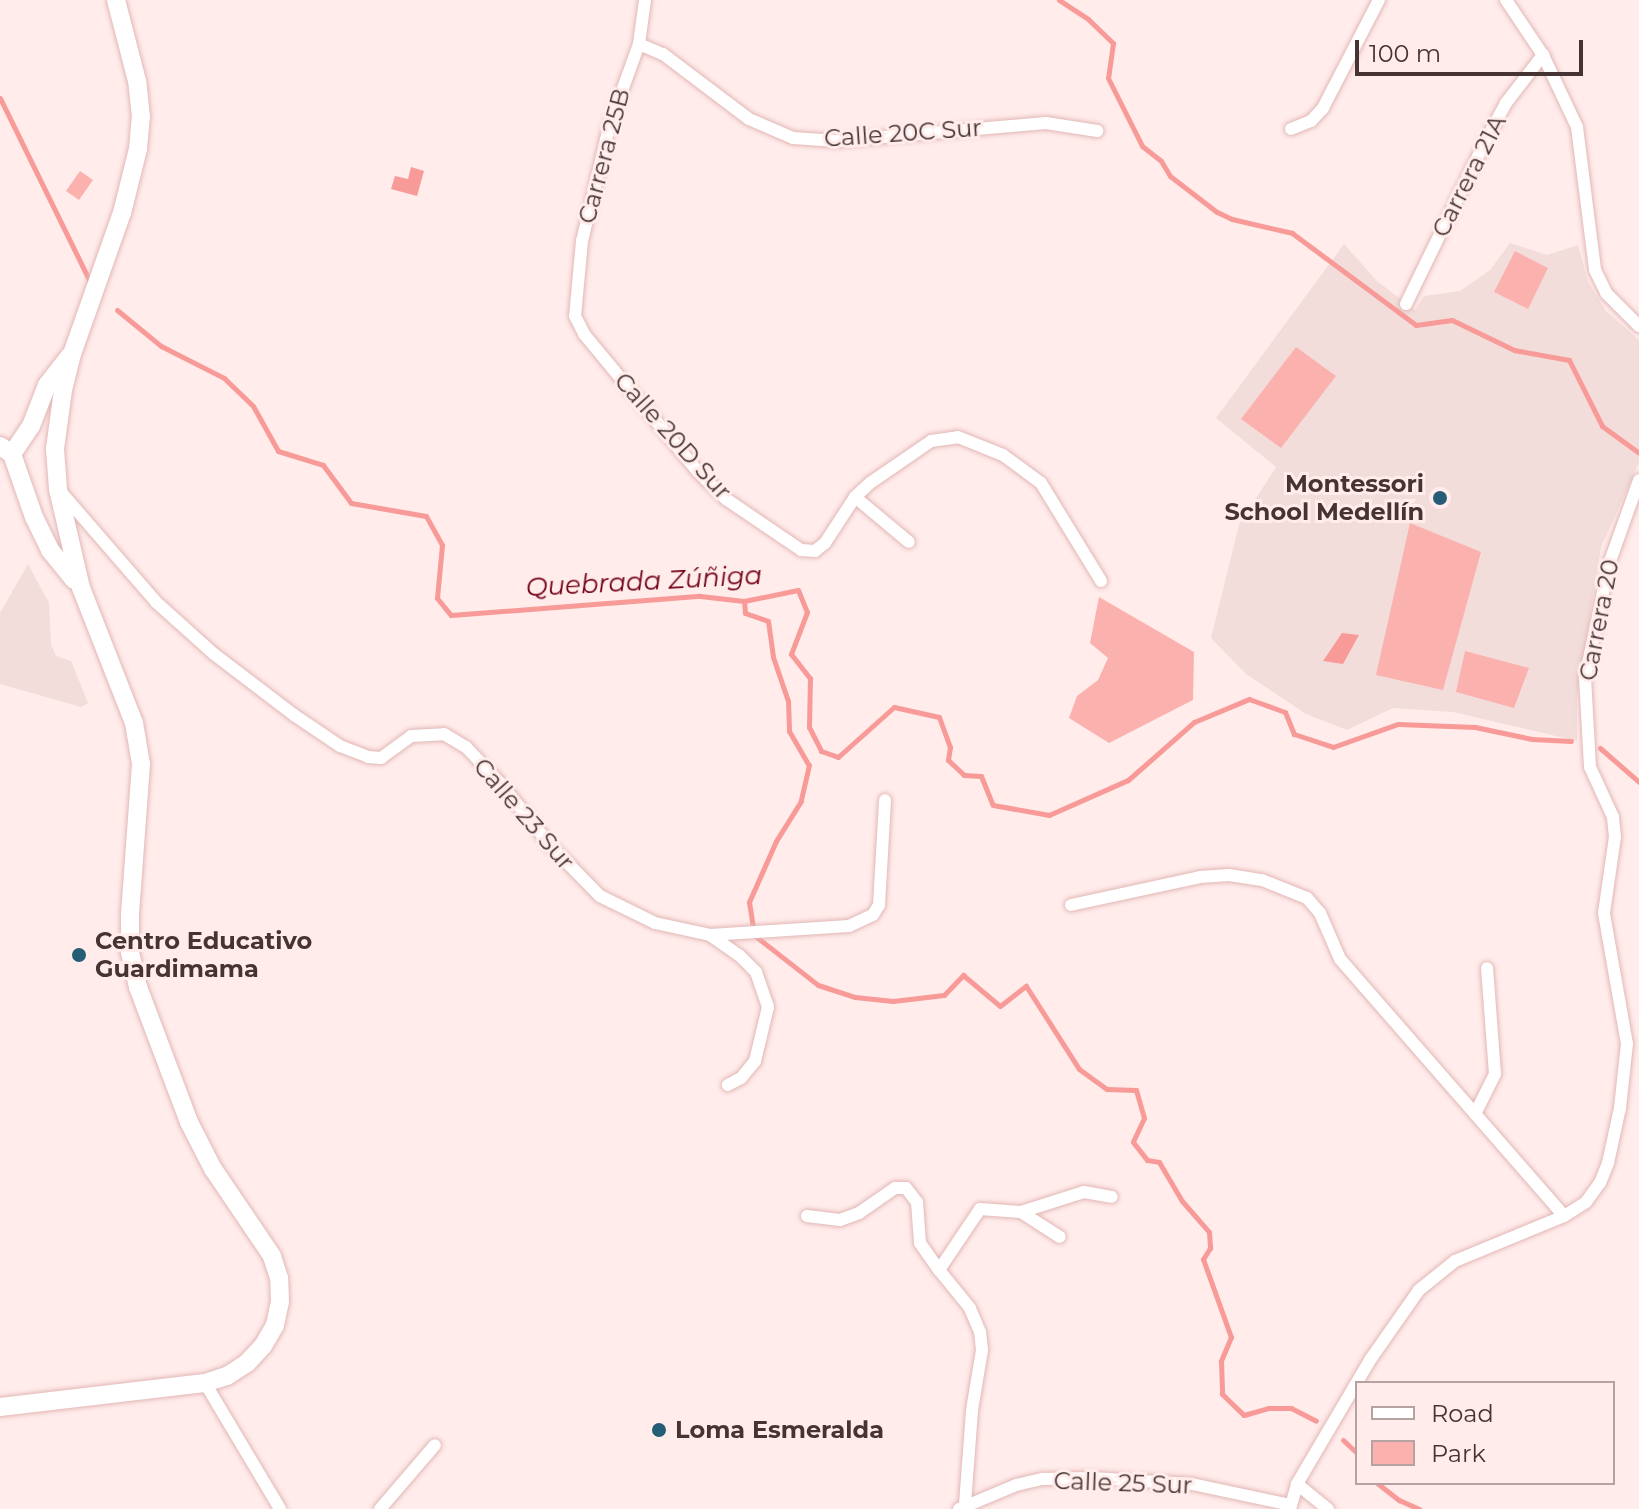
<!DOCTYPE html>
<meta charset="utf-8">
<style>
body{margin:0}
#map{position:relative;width:1639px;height:1509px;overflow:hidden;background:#ffeceb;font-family:Montserrat,sans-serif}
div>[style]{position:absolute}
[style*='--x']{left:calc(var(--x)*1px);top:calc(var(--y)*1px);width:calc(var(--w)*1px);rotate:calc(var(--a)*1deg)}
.built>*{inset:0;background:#f2dddb}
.green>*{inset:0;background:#fbb2af}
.water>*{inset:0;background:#f89a97}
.stream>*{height:5px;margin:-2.5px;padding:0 2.5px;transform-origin:2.5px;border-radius:2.5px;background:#f89a97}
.roads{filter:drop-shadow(0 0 2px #e2b7b5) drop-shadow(0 0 2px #e2b7b5)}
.street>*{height:12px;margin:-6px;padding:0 6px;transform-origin:6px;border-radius:6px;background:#fff}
.secondary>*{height:18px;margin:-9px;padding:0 9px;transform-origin:9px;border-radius:9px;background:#fff}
.dots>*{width:22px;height:22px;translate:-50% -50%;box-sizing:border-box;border:4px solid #ffeceb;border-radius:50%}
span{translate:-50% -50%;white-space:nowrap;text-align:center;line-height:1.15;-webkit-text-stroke:6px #ffeceb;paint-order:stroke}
.street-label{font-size:24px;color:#453433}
.poi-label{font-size:24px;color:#453433;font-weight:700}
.right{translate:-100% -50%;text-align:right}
.left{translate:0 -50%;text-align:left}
.water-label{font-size:26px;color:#720014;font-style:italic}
.legend{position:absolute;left:1355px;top:1381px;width:260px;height:104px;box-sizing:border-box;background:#ffeceb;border:2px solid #b5a2a1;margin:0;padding:10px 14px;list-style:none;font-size:24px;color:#453433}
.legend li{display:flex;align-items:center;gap:16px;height:40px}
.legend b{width:40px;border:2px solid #b5a2a1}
.scale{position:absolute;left:1355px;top:40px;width:228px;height:36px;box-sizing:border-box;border:4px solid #453433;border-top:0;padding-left:10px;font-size:24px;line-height:28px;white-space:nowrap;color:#453433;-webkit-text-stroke:6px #ffeceb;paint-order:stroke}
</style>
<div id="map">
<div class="built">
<div style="clip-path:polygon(1510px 243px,1547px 255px,1578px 245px,1588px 282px,1606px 311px,1639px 340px,1639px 463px,1601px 547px,1577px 695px,1577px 741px,1453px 712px,1393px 708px,1347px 730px,1306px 714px,1246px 674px,1211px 638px,1239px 525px,1276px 467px,1216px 418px,1344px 244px,1377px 281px,1415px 310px,1424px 296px,1460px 291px,1490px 270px)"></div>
<div style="clip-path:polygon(28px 564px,49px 603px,51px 644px,56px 656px,71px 661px,88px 703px,81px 707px,0 684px,0 613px)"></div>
</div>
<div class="green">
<div style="clip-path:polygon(80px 171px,93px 180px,79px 200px,66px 191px)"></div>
<div style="clip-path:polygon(1515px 251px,1548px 268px,1528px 309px,1494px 292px)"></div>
<div style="clip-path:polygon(1296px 347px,1336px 376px,1281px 448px,1241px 419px)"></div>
<div style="clip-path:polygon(1410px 523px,1481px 552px,1443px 690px,1376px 675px)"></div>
<div style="clip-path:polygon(1099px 597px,1194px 652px,1193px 700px,1109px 743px,1069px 718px,1077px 696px,1098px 680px,1108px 658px,1090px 643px)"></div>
<div style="clip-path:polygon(1465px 651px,1529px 668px,1514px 708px,1456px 692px)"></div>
</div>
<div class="water">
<div style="clip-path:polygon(411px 167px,424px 171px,417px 196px,391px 189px,395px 176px,408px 179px)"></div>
<div style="clip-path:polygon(1342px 633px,1359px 635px,1343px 664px,1323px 661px)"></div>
</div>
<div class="stream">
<div style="--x:1059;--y:0;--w:35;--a:33"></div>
<div style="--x:1088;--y:19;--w:35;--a:44"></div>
<div style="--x:1113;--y:43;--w:35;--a:98"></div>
<div style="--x:1108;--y:78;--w:76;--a:63.4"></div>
<div style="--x:1142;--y:146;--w:24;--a:38"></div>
<div style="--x:1161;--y:161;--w:17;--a:59"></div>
<div style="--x:1170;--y:176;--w:59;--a:37.5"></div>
<div style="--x:1217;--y:212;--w:17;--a:25"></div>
<div style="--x:1232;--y:219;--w:62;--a:13.1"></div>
<div style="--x:1292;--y:233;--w:154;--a:36.6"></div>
<div style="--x:1416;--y:325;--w:36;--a:-8"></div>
<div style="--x:1452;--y:320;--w:69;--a:25.8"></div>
<div style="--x:1514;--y:350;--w:56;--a:10.3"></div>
<div style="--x:1569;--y:360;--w:74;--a:63.4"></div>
<div style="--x:1602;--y:426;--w:46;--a:36.1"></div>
<div style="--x:0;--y:98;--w:203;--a:63.9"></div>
<div style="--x:117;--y:310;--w:57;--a:39.3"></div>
<div style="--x:161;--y:346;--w:71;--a:26.9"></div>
<div style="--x:224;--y:378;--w:40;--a:44"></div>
<div style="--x:253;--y:406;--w:51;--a:60.9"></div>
<div style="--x:278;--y:451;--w:47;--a:17.3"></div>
<div style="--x:323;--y:465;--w:47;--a:53.6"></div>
<div style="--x:351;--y:503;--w:76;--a:9.8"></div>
<div style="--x:426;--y:516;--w:33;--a:61"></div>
<div style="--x:442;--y:545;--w:53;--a:95.4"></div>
<div style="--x:437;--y:598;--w:22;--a:51"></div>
<div style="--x:451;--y:615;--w:250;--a:-4.4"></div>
<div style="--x:700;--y:596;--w:44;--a:6.5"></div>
<div style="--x:744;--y:601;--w:55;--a:-11.5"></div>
<div style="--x:798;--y:590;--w:24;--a:68"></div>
<div style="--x:807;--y:612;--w:45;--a:110.9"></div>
<div style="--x:791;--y:654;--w:31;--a:52"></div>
<div style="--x:810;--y:678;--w:49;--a:91.2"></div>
<div style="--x:809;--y:727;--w:27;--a:63"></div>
<div style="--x:821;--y:751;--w:18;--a:19"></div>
<div style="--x:838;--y:757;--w:75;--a:-41.8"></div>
<div style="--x:894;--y:707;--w:46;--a:12.5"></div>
<div style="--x:939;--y:717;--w:32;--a:70"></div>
<div style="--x:950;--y:747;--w:13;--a:99"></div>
<div style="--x:948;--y:760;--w:22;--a:43"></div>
<div style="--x:964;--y:775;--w:17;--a:3"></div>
<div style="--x:981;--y:776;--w:31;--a:68"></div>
<div style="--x:993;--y:805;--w:57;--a:10.1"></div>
<div style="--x:1049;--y:815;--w:86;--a:-23.9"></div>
<div style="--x:1128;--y:780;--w:88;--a:-41.3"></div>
<div style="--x:1194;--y:722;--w:60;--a:-22.7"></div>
<div style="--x:1249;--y:699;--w:38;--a:20"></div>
<div style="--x:1285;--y:712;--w:24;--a:68"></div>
<div style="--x:1294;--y:734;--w:41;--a:18.4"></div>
<div style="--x:1333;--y:747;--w:69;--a:-19.5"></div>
<div style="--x:1398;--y:724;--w:77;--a:2.2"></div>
<div style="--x:1475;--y:727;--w:58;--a:11.9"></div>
<div style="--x:1532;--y:739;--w:39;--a:3"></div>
<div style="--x:744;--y:601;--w:12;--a:85"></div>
<div style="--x:745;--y:613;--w:24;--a:19"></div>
<div style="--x:768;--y:621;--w:36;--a:82"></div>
<div style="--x:773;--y:657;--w:46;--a:71.2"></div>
<div style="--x:788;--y:701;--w:30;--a:88"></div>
<div style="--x:789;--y:731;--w:39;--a:60"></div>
<div style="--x:809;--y:765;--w:37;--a:103"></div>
<div style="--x:801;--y:801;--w:47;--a:122"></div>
<div style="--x:776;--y:841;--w:67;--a:113.9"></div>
<div style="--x:749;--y:902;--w:33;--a:81"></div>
<div style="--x:754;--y:935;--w:81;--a:38"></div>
<div style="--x:818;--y:985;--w:39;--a:18"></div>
<div style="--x:855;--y:997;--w:38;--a:6"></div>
<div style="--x:893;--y:1001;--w:51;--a:-6.7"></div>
<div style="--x:944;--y:995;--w:28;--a:-46"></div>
<div style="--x:963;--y:975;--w:48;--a:40"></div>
<div style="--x:1000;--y:1006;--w:33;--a:-38"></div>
<div style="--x:1026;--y:986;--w:98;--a:57.4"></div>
<div style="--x:1079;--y:1069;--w:34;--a:36"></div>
<div style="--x:1107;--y:1089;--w:29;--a:2"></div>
<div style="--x:1136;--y:1090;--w:29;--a:74"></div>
<div style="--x:1144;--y:1118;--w:26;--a:115"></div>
<div style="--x:1133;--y:1142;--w:23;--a:52"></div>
<div style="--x:1147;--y:1160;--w:12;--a:9"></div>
<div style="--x:1159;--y:1162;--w:45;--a:59.5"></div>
<div style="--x:1182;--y:1201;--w:41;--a:48.9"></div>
<div style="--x:1209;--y:1232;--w:16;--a:86"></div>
<div style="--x:1210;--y:1248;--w:13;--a:122"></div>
<div style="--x:1203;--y:1259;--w:83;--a:70.3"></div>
<div style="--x:1231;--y:1337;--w:26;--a:113"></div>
<div style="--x:1221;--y:1361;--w:33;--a:88"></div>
<div style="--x:1222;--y:1394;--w:30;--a:44"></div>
<div style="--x:1244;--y:1415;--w:25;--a:-16"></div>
<div style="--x:1268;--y:1408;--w:23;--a:0"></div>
<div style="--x:1291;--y:1408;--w:28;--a:27"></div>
<div style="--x:1600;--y:748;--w:52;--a:41.1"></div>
<div style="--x:1343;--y:1440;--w:19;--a:43"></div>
<div style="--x:1377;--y:1483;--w:28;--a:38"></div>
<div style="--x:1399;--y:1500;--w:22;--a:24"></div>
</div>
<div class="roads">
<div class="street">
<div style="--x:645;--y:0;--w:44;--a:97.8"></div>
<div style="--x:639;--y:44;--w:88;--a:109.9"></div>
<div style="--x:609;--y:127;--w:117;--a:103.3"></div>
<div style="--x:582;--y:241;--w:75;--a:95.3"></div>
<div style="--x:575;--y:316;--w:20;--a:63"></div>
<div style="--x:584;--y:334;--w:179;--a:50.4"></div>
<div style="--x:698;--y:472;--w:39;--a:44"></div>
<div style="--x:726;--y:499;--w:91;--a:34.2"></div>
<div style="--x:801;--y:550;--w:14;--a:4"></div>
<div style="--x:815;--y:551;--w:13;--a:-39"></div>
<div style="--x:825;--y:543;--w:55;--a:-56.9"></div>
<div style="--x:855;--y:497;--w:21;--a:-43"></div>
<div style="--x:870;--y:483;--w:74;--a:-34.5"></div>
<div style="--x:931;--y:441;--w:27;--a:-8"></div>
<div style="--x:958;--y:437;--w:48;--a:21.8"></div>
<div style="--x:1003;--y:455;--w:47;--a:36.4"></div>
<div style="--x:1041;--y:483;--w:115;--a:58.5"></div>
<div style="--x:1506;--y:0;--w:66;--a:56.1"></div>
<div style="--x:1543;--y:55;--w:80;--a:64.7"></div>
<div style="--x:1577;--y:127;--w:144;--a:82.8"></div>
<div style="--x:1595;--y:270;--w:25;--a:64"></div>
<div style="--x:1606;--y:293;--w:47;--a:45"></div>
<div style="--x:639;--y:44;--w:26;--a:23"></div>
<div style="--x:663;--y:54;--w:108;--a:37.1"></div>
<div style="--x:749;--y:119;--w:48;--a:23.4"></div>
<div style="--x:793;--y:138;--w:44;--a:3.9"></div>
<div style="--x:837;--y:141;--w:210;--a:-4.9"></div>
<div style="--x:1046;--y:123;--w:52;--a:8.9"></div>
<div style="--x:1291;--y:129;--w:22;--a:-22"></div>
<div style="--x:1311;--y:121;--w:18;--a:-47"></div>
<div style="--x:1323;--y:108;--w:122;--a:-62.6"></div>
<div style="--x:1406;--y:304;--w:182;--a:-64"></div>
<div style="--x:1486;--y:140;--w:42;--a:-61.6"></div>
<div style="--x:1506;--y:103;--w:61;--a:-52.4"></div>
<div style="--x:60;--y:491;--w:147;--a:49.1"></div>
<div style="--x:156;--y:602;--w:78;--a:41.9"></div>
<div style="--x:214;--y:654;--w:101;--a:37.3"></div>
<div style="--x:294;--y:715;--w:55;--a:34"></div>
<div style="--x:340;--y:746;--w:30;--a:21"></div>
<div style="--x:368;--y:757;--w:13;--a:4"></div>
<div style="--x:381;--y:758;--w:37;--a:-36"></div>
<div style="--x:411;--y:736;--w:33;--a:-3"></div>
<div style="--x:444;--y:734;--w:26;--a:31"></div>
<div style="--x:466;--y:747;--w:51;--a:46.6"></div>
<div style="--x:501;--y:784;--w:78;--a:51.2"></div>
<div style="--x:550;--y:845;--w:71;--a:45.6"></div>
<div style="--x:600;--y:896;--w:61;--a:26.1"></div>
<div style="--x:655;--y:923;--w:56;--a:12.3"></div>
<div style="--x:710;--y:935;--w:35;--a:35"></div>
<div style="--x:739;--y:955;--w:24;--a:45"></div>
<div style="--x:756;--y:972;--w:37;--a:71"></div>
<div style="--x:768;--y:1007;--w:56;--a:103.5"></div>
<div style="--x:755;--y:1061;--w:22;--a:129"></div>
<div style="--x:741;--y:1078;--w:15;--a:152"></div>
<div style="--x:855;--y:497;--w:70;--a:39.8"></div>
<div style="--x:1071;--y:905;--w:132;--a:-12.2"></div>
<div style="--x:1200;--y:877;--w:29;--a:-4"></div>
<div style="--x:1229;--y:875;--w:33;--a:9"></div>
<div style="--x:1262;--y:880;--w:48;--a:21.8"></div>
<div style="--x:1307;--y:898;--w:20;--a:49"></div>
<div style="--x:1320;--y:913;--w:50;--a:66.5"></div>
<div style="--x:1340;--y:959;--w:341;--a:48.9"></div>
<div style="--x:710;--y:935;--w:139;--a:-3.7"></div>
<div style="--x:849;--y:926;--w:26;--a:-25"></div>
<div style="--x:873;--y:915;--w:12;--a:-59"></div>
<div style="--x:879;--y:905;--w:105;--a:-86.7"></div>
<div style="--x:1475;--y:1114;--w:45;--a:-63.4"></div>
<div style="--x:1495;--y:1074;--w:106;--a:-94.3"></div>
<div style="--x:1021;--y:1212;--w:46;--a:32.7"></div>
<div style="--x:807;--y:1216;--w:33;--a:7"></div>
<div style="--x:840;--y:1220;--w:20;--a:-20"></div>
<div style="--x:859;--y:1213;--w:44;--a:-34.8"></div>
<div style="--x:895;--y:1188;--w:11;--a:0"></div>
<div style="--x:906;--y:1188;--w:18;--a:52"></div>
<div style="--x:917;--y:1202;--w:41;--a:85.8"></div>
<div style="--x:920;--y:1243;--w:33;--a:55"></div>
<div style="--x:205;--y:1383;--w:147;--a:59.2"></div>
<div style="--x:1297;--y:1484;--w:40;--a:39"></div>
<div style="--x:965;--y:1504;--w:94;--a:-85.7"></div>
<div style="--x:972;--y:1410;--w:61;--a:-80.5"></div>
<div style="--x:982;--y:1350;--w:18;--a:-96"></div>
<div style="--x:980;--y:1332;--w:26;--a:-113"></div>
<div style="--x:970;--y:1308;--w:49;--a:-129.2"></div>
<div style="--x:939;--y:1270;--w:73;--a:-56.1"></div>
<div style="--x:980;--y:1209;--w:41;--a:4.2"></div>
<div style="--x:1021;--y:1212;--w:66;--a:-17.6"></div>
<div style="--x:1084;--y:1192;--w:28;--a:10"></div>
<div style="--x:380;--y:1509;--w:84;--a:-49.3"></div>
<div style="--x:959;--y:1509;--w:62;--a:-22.8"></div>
<div style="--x:1016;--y:1485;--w:28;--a:-13"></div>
<div style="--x:1043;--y:1479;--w:48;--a:-1.2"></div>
<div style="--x:1091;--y:1478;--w:101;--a:3.4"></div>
<div style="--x:1192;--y:1484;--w:101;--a:12"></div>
<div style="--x:1290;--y:1509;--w:26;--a:-74"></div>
<div style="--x:1297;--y:1484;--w:144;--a:-59.5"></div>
<div style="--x:1370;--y:1360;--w:85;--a:-55"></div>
<div style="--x:1419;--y:1290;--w:46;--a:-38.9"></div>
<div style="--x:1455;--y:1261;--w:118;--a:-22.4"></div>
<div style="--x:1564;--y:1216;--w:26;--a:-32"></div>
<div style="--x:1586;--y:1202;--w:24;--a:-54"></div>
<div style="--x:1600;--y:1183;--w:22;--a:-68"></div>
<div style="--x:1608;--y:1163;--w:56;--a:-77.7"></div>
<div style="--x:1620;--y:1108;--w:64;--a:-83.8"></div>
<div style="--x:1627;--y:1044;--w:133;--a:-100"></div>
<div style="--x:1604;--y:913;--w:77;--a:-81.8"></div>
<div style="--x:1615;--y:837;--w:20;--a:-96"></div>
<div style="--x:1613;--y:817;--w:55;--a:-114.7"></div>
<div style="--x:1590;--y:767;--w:89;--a:-93.2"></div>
<div style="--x:1585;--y:678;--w:116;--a:-78.1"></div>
<div style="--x:1609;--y:564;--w:89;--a:-70.3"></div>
</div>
<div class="secondary">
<div style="--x:0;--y:446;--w:14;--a:34"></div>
<div style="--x:12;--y:454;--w:67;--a:70.8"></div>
<div style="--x:34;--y:517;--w:37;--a:64"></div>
<div style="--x:50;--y:550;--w:38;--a:51"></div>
<div style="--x:12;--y:454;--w:34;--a:-56"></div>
<div style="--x:31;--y:426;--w:44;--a:-68.7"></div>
<div style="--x:47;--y:385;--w:37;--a:-52"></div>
<div style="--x:0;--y:1407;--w:206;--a:-6.7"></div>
<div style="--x:205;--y:1383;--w:23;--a:-18"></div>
<div style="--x:227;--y:1376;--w:24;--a:-33"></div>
<div style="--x:247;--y:1363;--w:23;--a:-47"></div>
<div style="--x:263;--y:1346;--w:24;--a:-60"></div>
<div style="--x:275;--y:1325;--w:24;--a:-78"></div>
<div style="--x:280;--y:1302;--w:24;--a:-92"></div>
<div style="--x:279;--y:1278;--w:23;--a:-108"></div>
<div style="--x:272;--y:1256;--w:105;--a:-124.1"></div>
<div style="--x:213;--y:1169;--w:53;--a:-117.1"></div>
<div style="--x:189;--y:1122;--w:144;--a:-110.7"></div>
<div style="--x:138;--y:987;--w:37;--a:-103"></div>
<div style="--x:130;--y:951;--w:37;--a:-90"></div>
<div style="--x:130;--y:914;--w:150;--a:-85.8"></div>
<div style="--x:141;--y:764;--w:42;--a:-99.7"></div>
<div style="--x:134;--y:723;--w:145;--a:-111.4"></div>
<div style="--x:81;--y:588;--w:102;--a:-103.1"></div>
<div style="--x:58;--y:489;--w:40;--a:-94.3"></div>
<div style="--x:55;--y:449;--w:60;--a:-82.3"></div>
<div style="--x:63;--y:390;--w:37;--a:-76"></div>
<div style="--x:72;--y:354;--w:150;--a:-70.5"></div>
<div style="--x:122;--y:213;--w:66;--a:-76"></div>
<div style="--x:138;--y:149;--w:32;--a:-85"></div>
<div style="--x:141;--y:117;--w:36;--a:-96"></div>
<div style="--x:137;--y:81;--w:84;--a:-104.5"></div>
</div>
</div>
<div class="dots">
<div style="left:1440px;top:498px;background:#255d77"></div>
<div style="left:79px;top:955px;background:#255d77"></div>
<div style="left:659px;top:1430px;background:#255d77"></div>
</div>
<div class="street-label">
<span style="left:903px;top:133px;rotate:-4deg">Calle 20C Sur</span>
<span style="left:604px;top:156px;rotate:-75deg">Carrera 25B</span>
<span style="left:1469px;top:176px;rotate:-63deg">Carrera 21A</span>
<span style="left:673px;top:436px;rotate:48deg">Calle 20D Sur</span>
<span style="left:1599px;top:620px;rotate:-79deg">Carrera 20</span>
<span style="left:524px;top:814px;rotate:49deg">Calle 23 Sur</span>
<span style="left:1123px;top:1483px;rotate:2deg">Calle 25 Sur</span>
</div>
<div class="poi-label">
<span class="right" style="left:1424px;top:498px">Montessori<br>School Medellín</span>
<span class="left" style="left:95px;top:955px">Centro Educativo<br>Guardimama</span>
<span class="left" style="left:675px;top:1430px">Loma Esmeralda</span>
</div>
<div class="water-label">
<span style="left:644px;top:582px;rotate:-3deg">Quebrada Zúñiga</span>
</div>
<ul class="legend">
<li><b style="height:10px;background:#fff"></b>Road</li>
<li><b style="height:22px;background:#fbb2af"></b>Park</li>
</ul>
<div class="scale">100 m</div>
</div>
